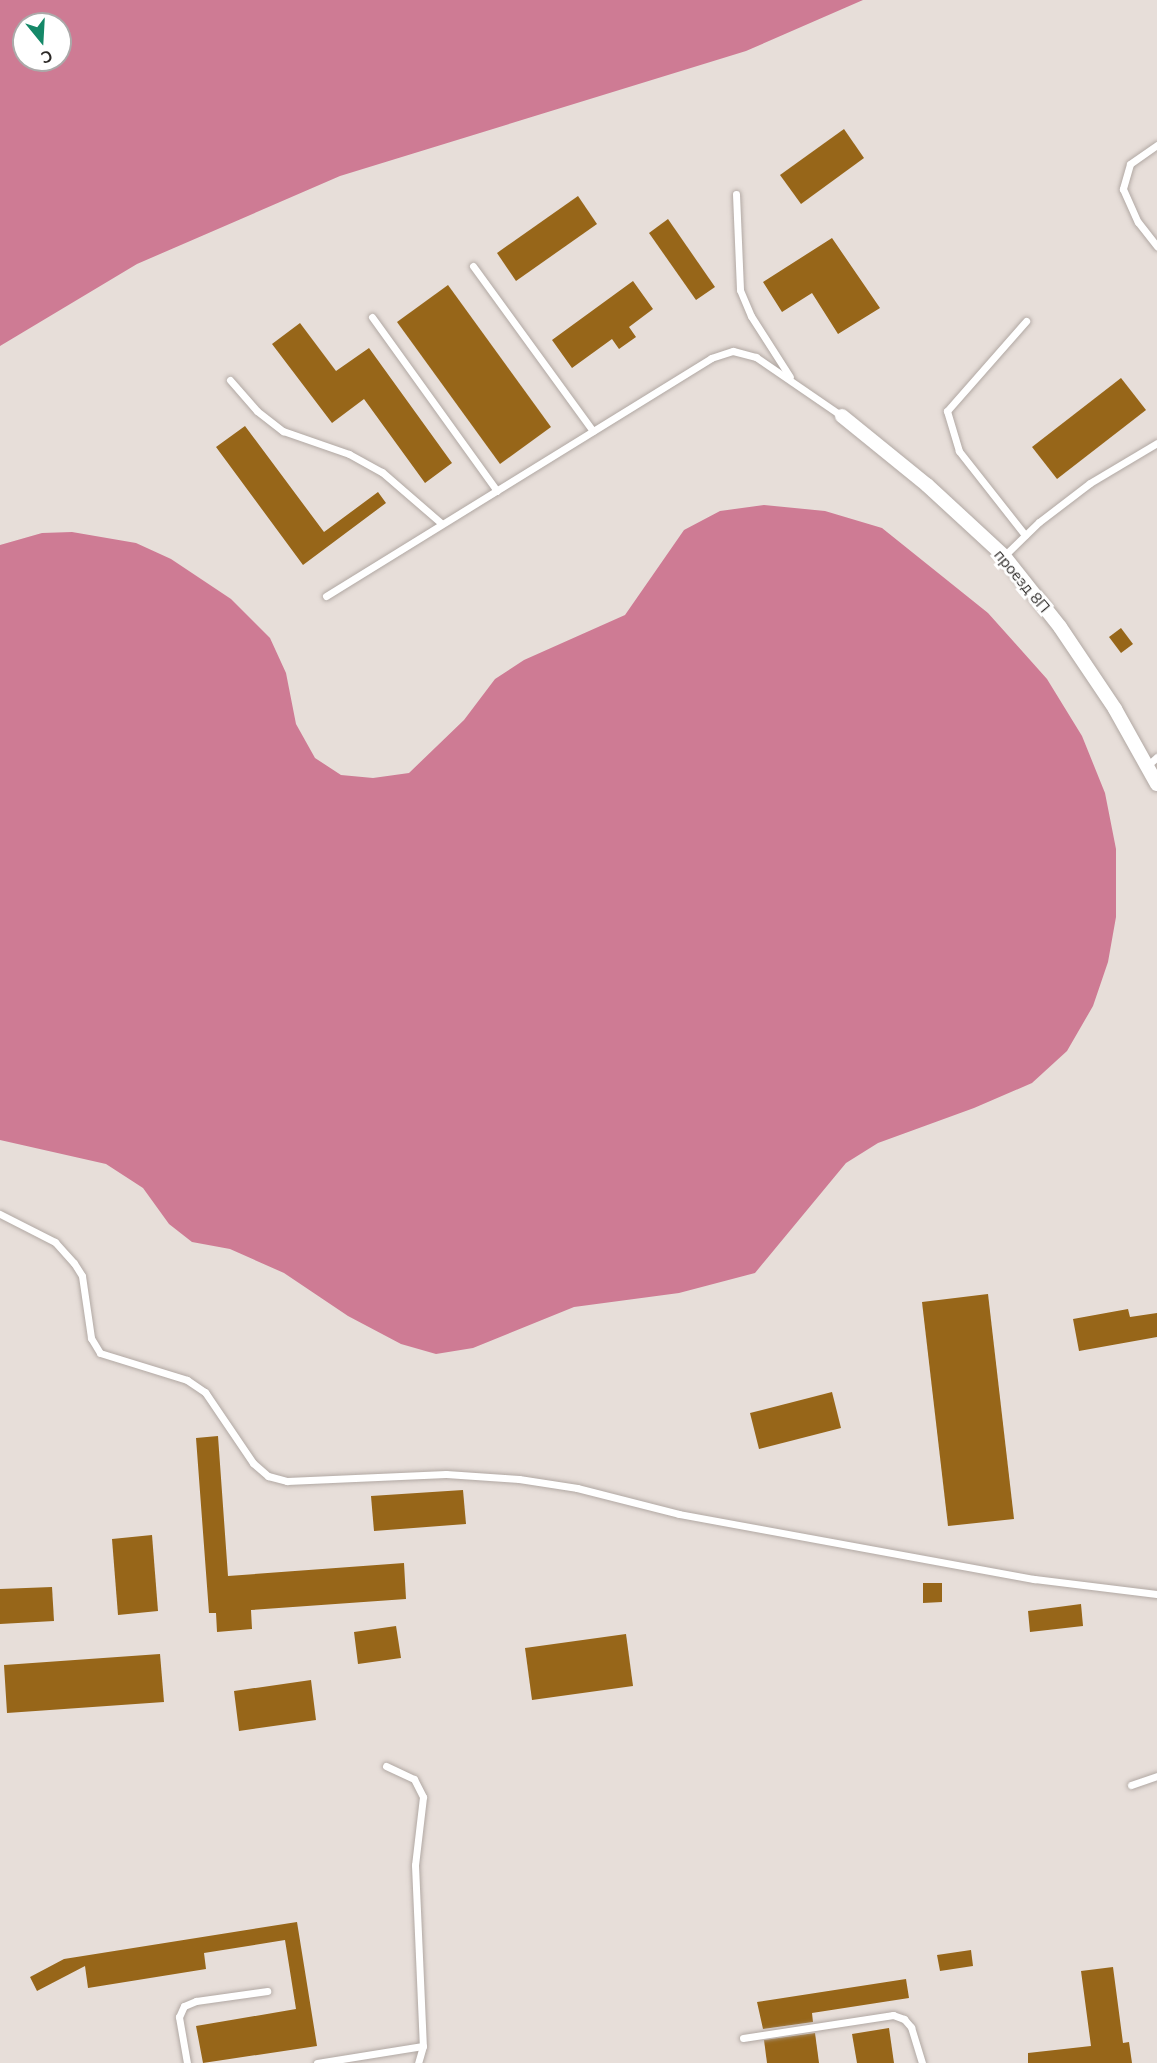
<!DOCTYPE html>
<meta charset="utf-8">
<style>
body{margin:0}
#map{position:relative;width:1157px;height:2063px;overflow:hidden;background:#e7ded9;font-family:Mulish,sans-serif}
div>[style]{position:absolute}
[style*='--x']{left:calc(var(--x)*1px);top:calc(var(--y)*1px);width:calc(var(--w)*1px);rotate:calc(var(--a)*1deg)}
.water>*{inset:0;background:#ce7b94}
.building>*{inset:0;background:#976619}
.roads{filter:drop-shadow(0 0 2px #b1a8a3) drop-shadow(0 0 2px #b1a8a3)}
.lane>*{height:7px;margin:-3.5px;padding:0 3.5px;transform-origin:3.5px;border-radius:3.5px;background:#fff}
.street>*{height:14px;margin:-7px;padding:0 7px;transform-origin:7px;border-radius:7px;background:#fff}
span{translate:-50% -50%;white-space:nowrap;text-align:center;line-height:1.15;-webkit-text-stroke:6px #fff;paint-order:stroke}
.street-label{font-size:15px;color:#2c2927}
.north{position:absolute;left:12px;top:12px;width:60px;height:60px;box-sizing:border-box;background:#fff;border:2px solid #aba9a9;border-radius:50%;rotate:162deg;font-size:16px;font-weight:700;line-height:24px;text-align:center;color:#2c2927}
.north::after{content:'';display:block;margin:auto;width:21px;height:27px;background:#158868;clip-path:polygon(50% 0,100% 100%,50% 72%,0 100%)}
</style>
<div id="map">
<div class="water">
<div style="clip-path:polygon(evenodd,0 0,863px 0,746px 51px,340px 176px,137px 264px,0 346px,0 0,24px 24px,60px 24px,60px 60px,24px 60px,24px 24px)"></div>
<div style="clip-path:polygon(764px 505px,825px 511px,882px 528px,988px 613px,1047px 679px,1082px 736px,1105px 793px,1116px 849px,1116px 917px,1108px 962px,1093px 1006px,1067px 1051px,1032px 1083px,974px 1108px,878px 1143px,846px 1163px,755px 1273px,679px 1293px,574px 1307px,473px 1348px,436px 1354px,401px 1344px,348px 1316px,284px 1273px,230px 1249px,192px 1242px,169px 1224px,143px 1188px,106px 1164px,0 1140px,0 545px,42px 533px,72px 532px,136px 543px,171px 559px,231px 599px,270px 638px,286px 673px,296px 724px,315px 758px,341px 775px,373px 778px,409px 773px,464px 720px,495px 679px,524px 660px,625px 615px,684px 530px,720px 511px)"></div>
</div>
<div class="building">
<div style="clip-path:polygon(844px 129px,864px 158px,801px 204px,780px 175px)"></div>
<div style="clip-path:polygon(578px 196px,597px 224px,516px 281px,497px 253px)"></div>
<div style="clip-path:polygon(668px 219px,715px 287px,696px 300px,649px 233px)"></div>
<div style="clip-path:polygon(832px 238px,880px 308px,838px 334px,812px 293px,782px 312px,763px 282px)"></div>
<div style="clip-path:polygon(633px 281px,653px 309px,629px 327px,636px 337px,619px 349px,612px 339px,572px 368px,552px 340px)"></div>
<div style="clip-path:polygon(448px 285px,551px 427px,500px 464px,397px 322px)"></div>
<div style="clip-path:polygon(300px 323px,336px 371px,369px 348px,452px 463px,425px 483px,364px 399px,332px 423px,272px 344px)"></div>
<div style="clip-path:polygon(1121px 378px,1146px 410px,1057px 479px,1032px 447px)"></div>
<div style="clip-path:polygon(245px 426px,324px 532px,378px 492px,386px 503px,303px 565px,216px 447px)"></div>
<div style="clip-path:polygon(1121px 628px,1133px 644px,1121px 653px,1109px 637px)"></div>
<div style="clip-path:polygon(988px 1294px,1014px 1519px,948px 1526px,922px 1302px)"></div>
<div style="clip-path:polygon(1128px 1309px,1130px 1317px,1157px 1313px,1157px 1337px,1079px 1351px,1073px 1319px)"></div>
<div style="clip-path:polygon(832px 1392px,841px 1428px,759px 1449px,750px 1413px)"></div>
<div style="clip-path:polygon(218px 1436px,228px 1576px,404px 1563px,406px 1599px,251px 1610px,252px 1629px,217px 1632px,216px 1613px,209px 1613px,196px 1438px)"></div>
<div style="clip-path:polygon(463px 1490px,466px 1524px,374px 1531px,371px 1496px)"></div>
<div style="clip-path:polygon(152px 1535px,158px 1611px,118px 1615px,112px 1539px)"></div>
<div style="clip-path:polygon(923px 1583px,942px 1583px,942px 1602px,923px 1603px)"></div>
<div style="clip-path:polygon(52px 1587px,54px 1621px,0 1624px,0 1589px)"></div>
<div style="clip-path:polygon(1081px 1604px,1083px 1626px,1030px 1632px,1028px 1611px)"></div>
<div style="clip-path:polygon(396px 1626px,401px 1658px,358px 1664px,354px 1632px)"></div>
<div style="clip-path:polygon(626px 1634px,633px 1686px,532px 1700px,525px 1648px)"></div>
<div style="clip-path:polygon(160px 1654px,164px 1702px,7px 1713px,4px 1665px)"></div>
<div style="clip-path:polygon(311px 1680px,316px 1720px,239px 1731px,234px 1691px)"></div>
<div style="clip-path:polygon(297px 1922px,317px 2046px,203px 2063px,196px 2026px,296px 2009px,285px 1940px,204px 1953px,206px 1969px,88px 1988px,85px 1966px,37px 1991px,30px 1977px,64px 1959px)"></div>
<div style="clip-path:polygon(971px 1950px,973px 1966px,940px 1971px,937px 1955px)"></div>
<div style="clip-path:polygon(1113px 1967px,1123px 2043px,1129px 2042px,1132px 2063px,1028px 2063px,1028px 2053px,1091px 2046px,1081px 1971px)"></div>
<div style="clip-path:polygon(906px 1979px,909px 1998px,812px 2013px,813px 2022px,763px 2029px,757px 2002px)"></div>
<div style="clip-path:polygon(889px 2028px,894px 2063px,857px 2063px,852px 2034px)"></div>
<div style="clip-path:polygon(815px 2033px,819px 2063px,767px 2063px,764px 2040px)"></div>
</div>
<div class="roads">
<div class="lane">
<div style="--x:1157;--y:145;--w:33;--a:145"></div>
<div style="--x:1130;--y:164;--w:26;--a:106"></div>
<div style="--x:1123;--y:189;--w:36;--a:66"></div>
<div style="--x:1138;--y:222;--w:31;--a:52"></div>
<div style="--x:736;--y:194;--w:96;--a:87.6"></div>
<div style="--x:740;--y:290;--w:28;--a:67"></div>
<div style="--x:751;--y:316;--w:72;--a:57.4"></div>
<div style="--x:473;--y:266;--w:204;--a:54"></div>
<div style="--x:372;--y:317;--w:214;--a:54.3"></div>
<div style="--x:230;--y:380;--w:41;--a:48.9"></div>
<div style="--x:257;--y:411;--w:33;--a:38"></div>
<div style="--x:283;--y:431;--w:70;--a:19.2"></div>
<div style="--x:349;--y:454;--w:38;--a:29"></div>
<div style="--x:382;--y:472;--w:79;--a:40.9"></div>
<div style="--x:1025;--y:535;--w:107;--a:-128.2"></div>
<div style="--x:959;--y:451;--w:42;--a:-106.7"></div>
<div style="--x:947;--y:411;--w:120;--a:-48.7"></div>
<div style="--x:1004;--y:556;--w:49;--a:-44.2"></div>
<div style="--x:1039;--y:522;--w:64;--a:-37.4"></div>
<div style="--x:1090;--y:483;--w:78;--a:-30.8"></div>
<div style="--x:326;--y:596;--w:453;--a:-31.7"></div>
<div style="--x:711;--y:358;--w:23;--a:-18"></div>
<div style="--x:733;--y:351;--w:24;--a:15"></div>
<div style="--x:756;--y:357;--w:104;--a:34.5"></div>
<div style="--x:1148;--y:765;--w:12;--a:-42"></div>
<div style="--x:0;--y:1214;--w:62;--a:27"></div>
<div style="--x:55;--y:1242;--w:28;--a:48"></div>
<div style="--x:74;--y:1263;--w:15;--a:58"></div>
<div style="--x:82;--y:1276;--w:63;--a:81.7"></div>
<div style="--x:91;--y:1338;--w:17;--a:59"></div>
<div style="--x:100;--y:1353;--w:91;--a:17.2"></div>
<div style="--x:187;--y:1380;--w:22;--a:34"></div>
<div style="--x:205;--y:1392;--w:86;--a:55.9"></div>
<div style="--x:253;--y:1463;--w:20;--a:41"></div>
<div style="--x:268;--y:1476;--w:20;--a:15"></div>
<div style="--x:287;--y:1481;--w:159;--a:-2.5"></div>
<div style="--x:446;--y:1474;--w:73;--a:3.9"></div>
<div style="--x:519;--y:1479;--w:59;--a:8.8"></div>
<div style="--x:577;--y:1488;--w:105;--a:14.3"></div>
<div style="--x:679;--y:1514;--w:361;--a:10.4"></div>
<div style="--x:1034;--y:1579;--w:124;--a:7"></div>
<div style="--x:386;--y:1766;--w:31;--a:25"></div>
<div style="--x:414;--y:1779;--w:20;--a:63"></div>
<div style="--x:423;--y:1797;--w:68;--a:96.7"></div>
<div style="--x:415;--y:1865;--w:181;--a:87.5"></div>
<div style="--x:423;--y:2046;--w:18;--a:106"></div>
<div style="--x:1131;--y:1785;--w:28;--a:-19"></div>
<div style="--x:743;--y:2038;--w:152;--a:-8.7"></div>
<div style="--x:893;--y:2015;--w:12;--a:20"></div>
<div style="--x:904;--y:2019;--w:11;--a:49"></div>
<div style="--x:911;--y:2027;--w:38;--a:73"></div>
<div style="--x:187;--y:2063;--w:47;--a:-99.9"></div>
<div style="--x:179;--y:2017;--w:12;--a:-66"></div>
<div style="--x:184;--y:2006;--w:13;--a:-23"></div>
<div style="--x:196;--y:2001;--w:72;--a:-8"></div>
<div style="--x:317;--y:2063;--w:107;--a:-9.1"></div>
</div>
<div class="street">
<div style="--x:842;--y:416;--w:109;--a:39.1"></div>
<div style="--x:927;--y:485;--w:105;--a:42.7"></div>
<div style="--x:1004;--y:556;--w:90;--a:51.7"></div>
<div style="--x:1060;--y:627;--w:99;--a:56.1"></div>
<div style="--x:1115;--y:709;--w:86;--a:60.8"></div>
</div>
</div>
<div class="street-label">
<span style="left:1022px;top:581px;rotate:50deg">проезд 8П</span>
</div>
<div class="north">С</div>
</div>
